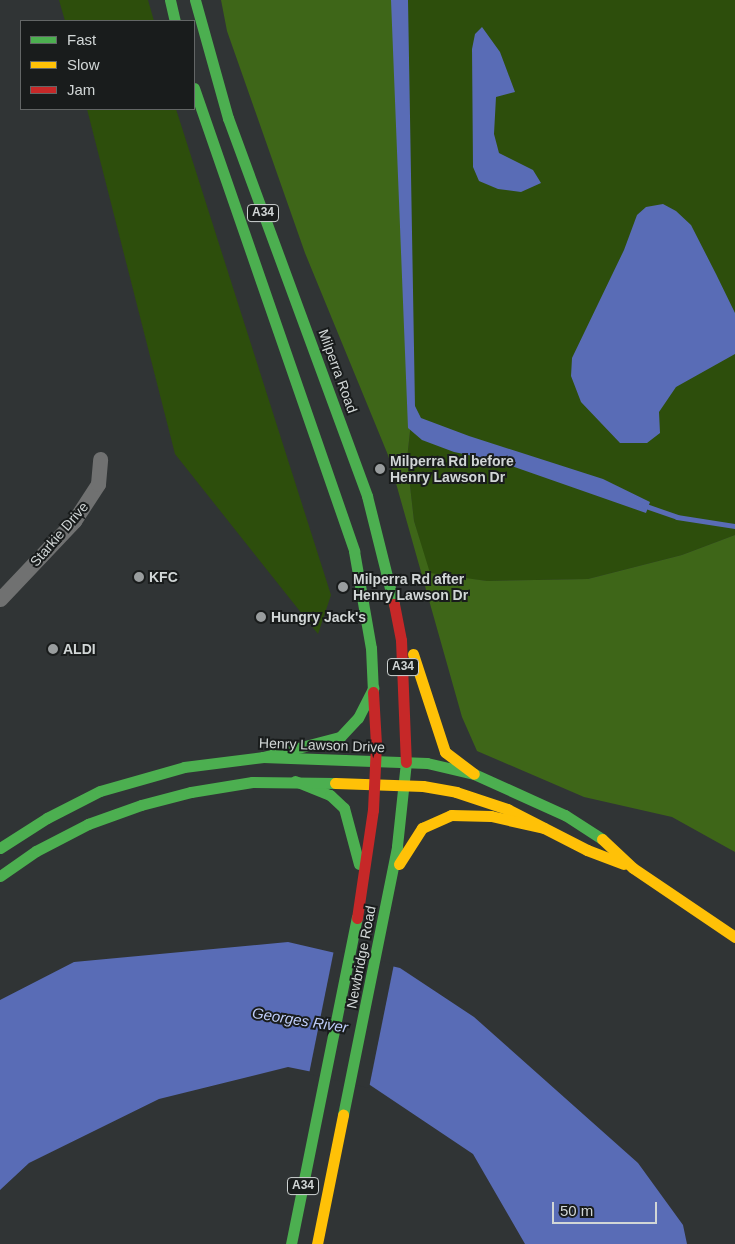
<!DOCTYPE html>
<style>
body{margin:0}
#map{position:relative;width:735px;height:1244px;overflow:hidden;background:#303435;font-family:Arial,sans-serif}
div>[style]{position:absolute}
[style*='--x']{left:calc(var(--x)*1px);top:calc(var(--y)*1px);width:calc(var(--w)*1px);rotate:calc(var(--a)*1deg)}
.green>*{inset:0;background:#2d4e0c}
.forest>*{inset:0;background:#3e6618}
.water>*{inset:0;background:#596cb6}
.pier>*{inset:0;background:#303435}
.stream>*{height:4.5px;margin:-2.25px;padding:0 2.25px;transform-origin:2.25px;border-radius:2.25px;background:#596cb6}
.street>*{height:15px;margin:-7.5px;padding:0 7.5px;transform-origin:7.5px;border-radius:7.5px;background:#707171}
.fast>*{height:11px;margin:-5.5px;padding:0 5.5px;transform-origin:5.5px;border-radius:5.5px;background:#4caf50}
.slow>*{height:11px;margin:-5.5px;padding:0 5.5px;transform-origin:5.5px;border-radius:5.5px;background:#ffc107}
.jam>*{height:11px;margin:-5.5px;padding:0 5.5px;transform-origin:5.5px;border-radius:5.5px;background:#c62828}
.dots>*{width:14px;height:14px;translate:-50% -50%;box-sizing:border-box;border:2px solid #191c1c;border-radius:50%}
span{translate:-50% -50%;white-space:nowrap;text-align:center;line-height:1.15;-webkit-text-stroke:4px #191c1c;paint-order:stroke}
.shield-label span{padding:1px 4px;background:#191c1c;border:1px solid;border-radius:4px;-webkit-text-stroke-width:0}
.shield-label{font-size:12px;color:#d1d6d6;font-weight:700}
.street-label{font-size:14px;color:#d1d6d6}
.poi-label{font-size:14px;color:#d1d6d6;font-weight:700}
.left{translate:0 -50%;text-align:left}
.water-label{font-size:15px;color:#bfcdf9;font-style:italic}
.legend{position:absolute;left:20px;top:20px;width:175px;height:90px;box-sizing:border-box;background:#191c1c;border:1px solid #636666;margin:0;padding:6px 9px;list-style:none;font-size:15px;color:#d1d6d6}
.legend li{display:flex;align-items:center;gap:10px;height:25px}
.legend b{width:25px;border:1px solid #636666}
.scale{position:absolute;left:552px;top:1202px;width:105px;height:22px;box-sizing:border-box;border:2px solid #d1d6d6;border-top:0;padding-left:6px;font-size:15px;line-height:18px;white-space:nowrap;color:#d1d6d6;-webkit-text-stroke:4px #191c1c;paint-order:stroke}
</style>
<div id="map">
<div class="green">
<div style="clip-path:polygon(59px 0,148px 0,154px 21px,65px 21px)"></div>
<div style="clip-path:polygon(401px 0,735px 0,735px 535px,682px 555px,588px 579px,487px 581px,429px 574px,414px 521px,407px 459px,411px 422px)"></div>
<div style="clip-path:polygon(87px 109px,176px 109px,331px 595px,318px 634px,175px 454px)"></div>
</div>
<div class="forest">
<div style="clip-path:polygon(221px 0,401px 0,411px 422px,407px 459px,414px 521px,430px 573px,487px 581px,588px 579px,682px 555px,735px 535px,735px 852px,672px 817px,584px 797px,477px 751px,462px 717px,388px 455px,305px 253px,227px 31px)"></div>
</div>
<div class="water">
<div style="clip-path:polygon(391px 0,408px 0,415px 406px,421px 418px,469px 436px,603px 479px,650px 502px,646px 513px,497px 461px,454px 452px,422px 440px,408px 428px)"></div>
<div style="clip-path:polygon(482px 27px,500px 52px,515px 92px,496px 97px,494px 134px,499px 153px,533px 170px,541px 183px,521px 192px,498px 189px,479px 181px,473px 167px,472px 49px,475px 34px)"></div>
<div style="clip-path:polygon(663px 204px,676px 211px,691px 225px,716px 274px,735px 313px,735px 354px,676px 387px,659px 412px,660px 433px,647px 443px,620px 443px,581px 402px,571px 376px,572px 358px,624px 250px,637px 215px,646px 207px)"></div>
<div style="clip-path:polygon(288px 942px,400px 968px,474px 1017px,638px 1163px,683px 1225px,687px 1244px,525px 1244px,473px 1154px,367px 1083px,288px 1067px,159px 1099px,29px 1163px,0 1190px,0 1000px,74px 962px)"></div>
</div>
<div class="pier">
<div style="clip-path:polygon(334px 950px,394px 964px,369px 1088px,309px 1074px)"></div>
</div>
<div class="stream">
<div style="--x:643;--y:505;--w:36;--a:19"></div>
<div style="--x:677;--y:517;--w:59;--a:8.8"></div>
</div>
<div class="street">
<div style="--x:0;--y:599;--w:108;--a:-46.5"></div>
<div style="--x:74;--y:521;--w:44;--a:-57"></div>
<div style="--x:98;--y:484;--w:25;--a:-85"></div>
</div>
<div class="fast">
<div style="--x:170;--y:0;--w:22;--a:77"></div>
<div style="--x:195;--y:0;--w:123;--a:74.4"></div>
<div style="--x:228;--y:118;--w:403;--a:69.8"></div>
<div style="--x:367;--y:496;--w:111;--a:76"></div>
<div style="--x:194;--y:88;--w:490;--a:70.9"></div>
<div style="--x:354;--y:551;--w:98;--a:80.1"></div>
<div style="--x:371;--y:648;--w:44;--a:87.4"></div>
<div style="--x:263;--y:757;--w:80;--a:-14.6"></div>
<div style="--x:340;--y:737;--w:26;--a:-47"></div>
<div style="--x:358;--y:718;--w:34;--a:-63"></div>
<div style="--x:295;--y:781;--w:38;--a:22"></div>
<div style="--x:330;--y:795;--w:19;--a:43"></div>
<div style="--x:344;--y:808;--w:58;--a:75"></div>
<div style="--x:0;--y:848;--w:56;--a:-32.6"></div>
<div style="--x:47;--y:818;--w:59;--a:-27"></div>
<div style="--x:100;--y:791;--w:87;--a:-15.9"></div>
<div style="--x:184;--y:767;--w:80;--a:-7.2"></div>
<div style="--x:263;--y:757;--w:164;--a:2.1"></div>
<div style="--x:427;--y:763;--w:48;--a:13.2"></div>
<div style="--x:474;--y:774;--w:100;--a:24.3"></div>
<div style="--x:565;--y:815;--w:44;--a:33"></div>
<div style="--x:0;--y:876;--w:44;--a:-34.8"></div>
<div style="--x:36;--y:851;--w:59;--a:-27.4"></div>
<div style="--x:88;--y:824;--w:56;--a:-19.7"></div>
<div style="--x:141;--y:805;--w:52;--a:-14.6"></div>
<div style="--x:191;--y:792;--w:62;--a:-9.3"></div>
<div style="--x:252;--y:782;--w:83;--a:0.7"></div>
<div style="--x:343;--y:1115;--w:274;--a:-78.6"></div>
<div style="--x:397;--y:846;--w:84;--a:-83.9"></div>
<div style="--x:291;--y:1244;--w:333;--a:-78.6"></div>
</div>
<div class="slow">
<div style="--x:413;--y:654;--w:103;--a:71.9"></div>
<div style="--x:445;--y:752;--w:36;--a:37"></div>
<div style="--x:335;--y:783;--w:88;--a:2"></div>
<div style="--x:423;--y:786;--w:34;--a:10"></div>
<div style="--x:456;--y:792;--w:54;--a:18.4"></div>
<div style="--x:507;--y:809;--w:90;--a:27.1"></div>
<div style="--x:587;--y:850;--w:39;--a:21"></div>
<div style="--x:602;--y:839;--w:42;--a:43.1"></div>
<div style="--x:633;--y:868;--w:123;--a:34.1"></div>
<div style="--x:399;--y:864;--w:43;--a:-57.4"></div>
<div style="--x:422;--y:828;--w:32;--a:-24"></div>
<div style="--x:451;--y:815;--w:40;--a:1.4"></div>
<div style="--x:491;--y:816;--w:54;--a:12.8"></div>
<div style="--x:317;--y:1244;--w:132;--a:-78.6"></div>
</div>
<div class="jam">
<div style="--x:394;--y:604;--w:37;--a:79"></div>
<div style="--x:401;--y:640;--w:122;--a:87.7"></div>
<div style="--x:357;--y:918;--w:109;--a:-81.6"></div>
<div style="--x:373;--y:810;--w:66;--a:-87.4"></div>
<div style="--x:376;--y:744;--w:52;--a:-93.3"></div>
</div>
<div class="dots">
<div style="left:380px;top:469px;background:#999d9e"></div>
<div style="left:139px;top:577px;background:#999d9e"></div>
<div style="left:343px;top:587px;background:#999d9e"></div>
<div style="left:261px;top:617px;background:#999d9e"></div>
<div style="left:53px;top:649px;background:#999d9e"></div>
</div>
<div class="shield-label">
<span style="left:263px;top:213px">A34</span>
<span style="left:403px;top:667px">A34</span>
<span style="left:303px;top:1186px">A34</span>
</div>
<div class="street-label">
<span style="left:338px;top:371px;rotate:70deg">Milperra Road</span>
<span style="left:59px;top:534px;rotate:-49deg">Starkie Drive</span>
<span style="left:322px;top:745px;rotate:2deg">Henry Lawson Drive</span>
<span style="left:361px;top:957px;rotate:-79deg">Newbridge Road</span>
</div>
<div class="poi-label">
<span class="left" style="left:390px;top:469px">Milperra Rd before<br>Henry Lawson Dr</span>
<span class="left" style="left:149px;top:577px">KFC</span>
<span class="left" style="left:353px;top:587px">Milperra Rd after<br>Henry Lawson Dr</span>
<span class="left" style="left:271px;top:617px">Hungry Jack's</span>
<span class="left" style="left:63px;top:649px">ALDI</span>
</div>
<div class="water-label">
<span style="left:300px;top:1020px;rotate:9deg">Georges River</span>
</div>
<ul class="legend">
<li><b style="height:6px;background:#4caf50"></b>Fast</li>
<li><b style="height:6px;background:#ffc107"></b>Slow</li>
<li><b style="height:6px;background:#c62828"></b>Jam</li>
</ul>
<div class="scale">50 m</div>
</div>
